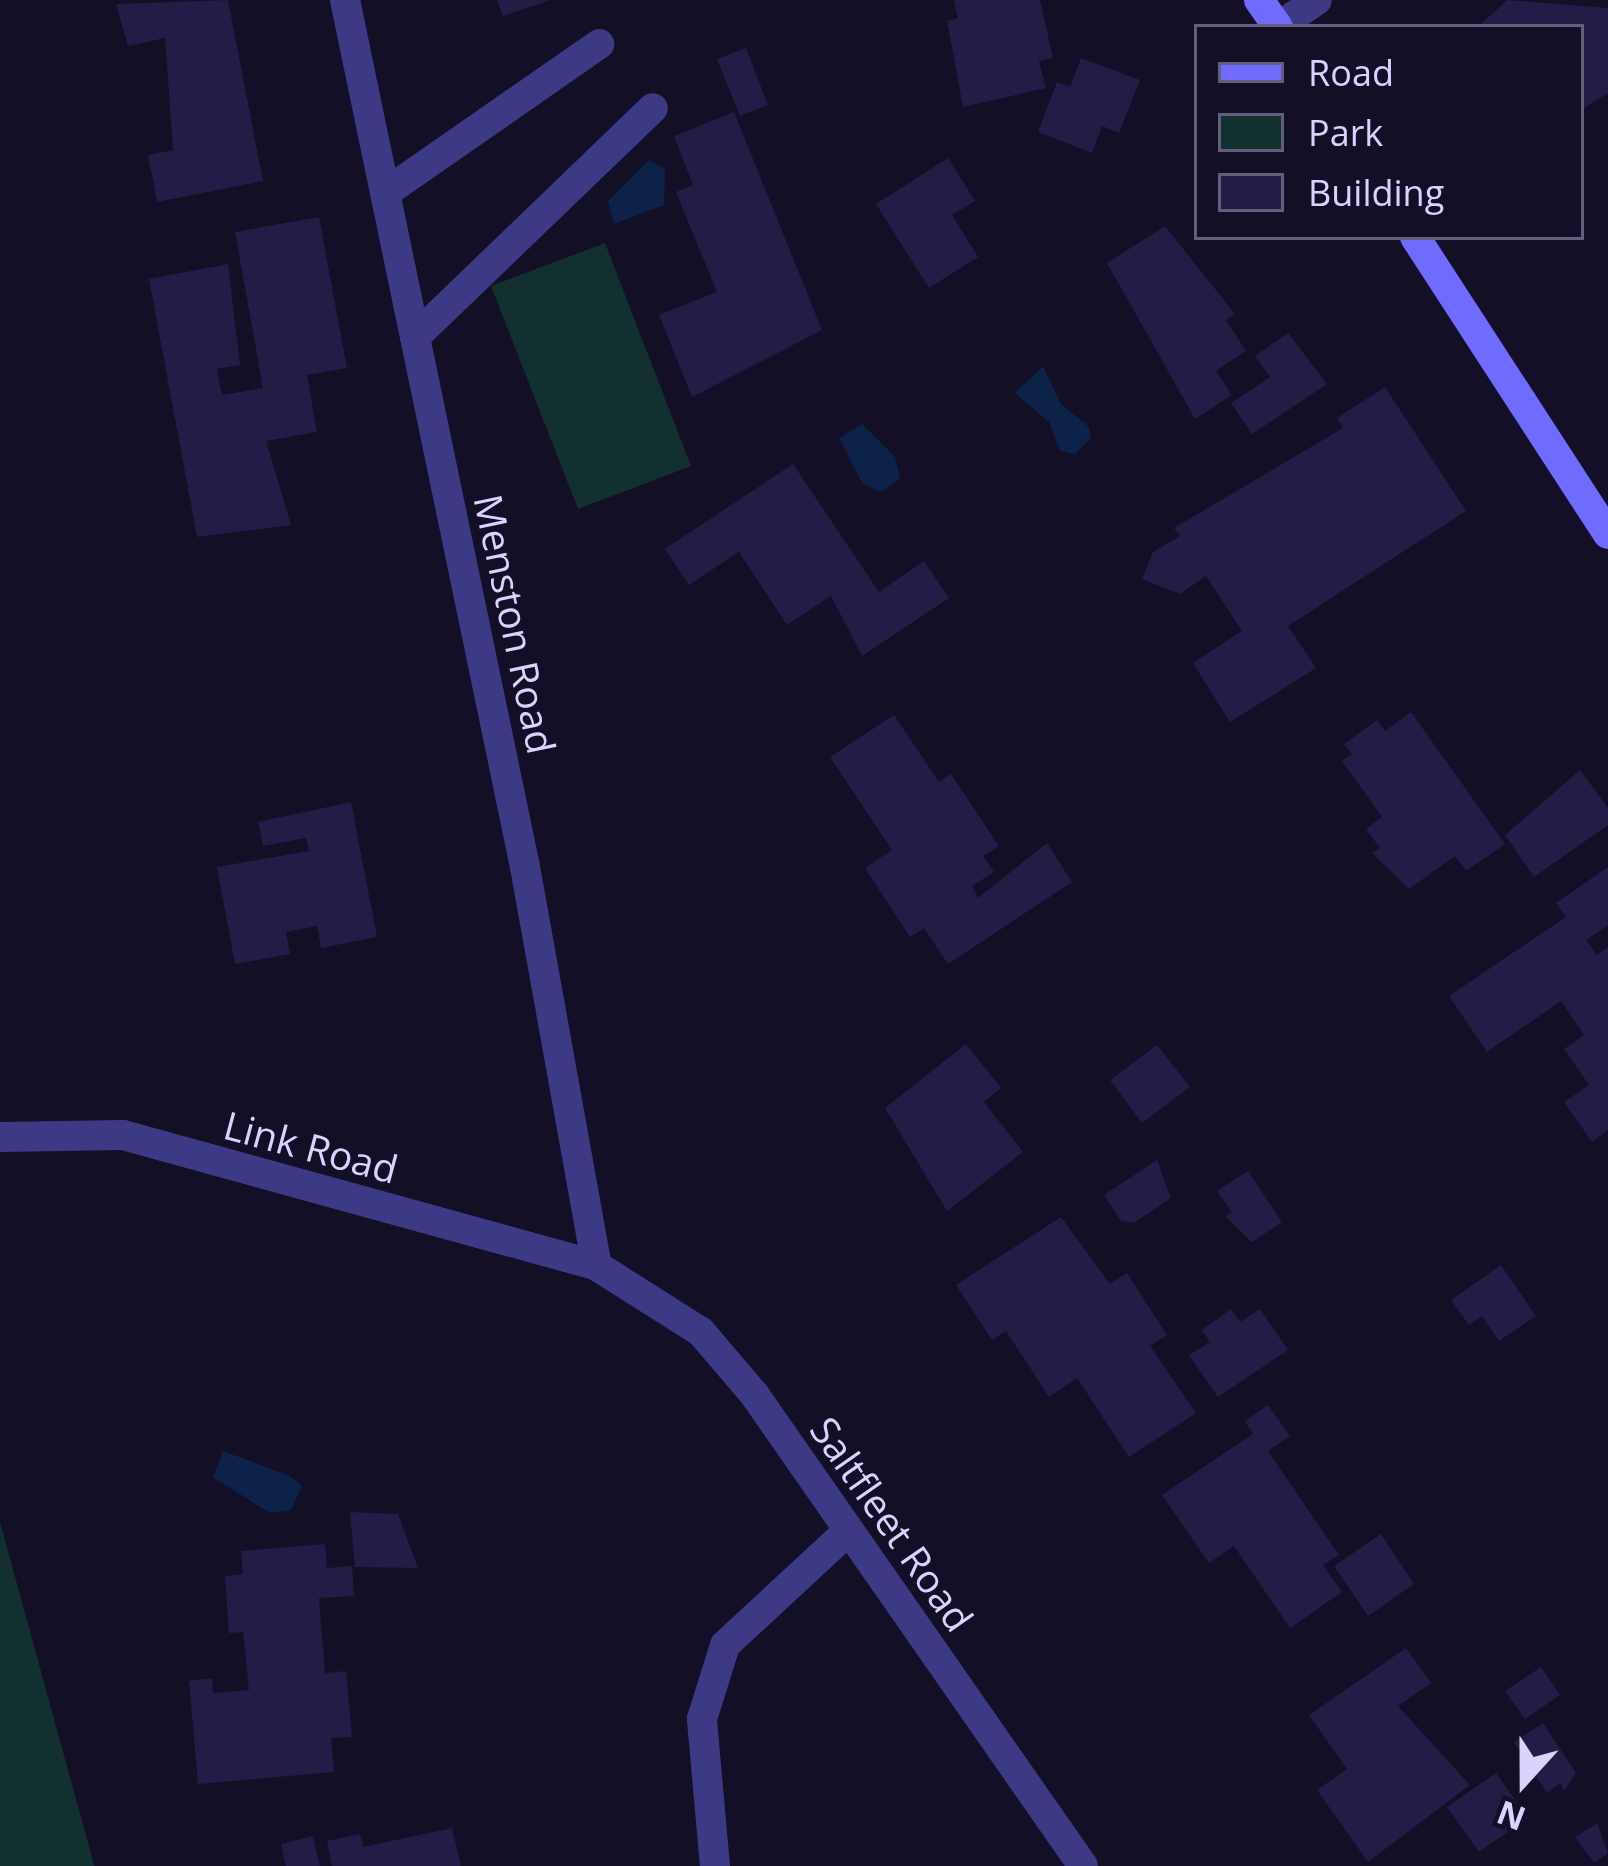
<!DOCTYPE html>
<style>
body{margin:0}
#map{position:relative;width:1608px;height:1866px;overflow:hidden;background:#130f26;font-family:"Open Sans",sans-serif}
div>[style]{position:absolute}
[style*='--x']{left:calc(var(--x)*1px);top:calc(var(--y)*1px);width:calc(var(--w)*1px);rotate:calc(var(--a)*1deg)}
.green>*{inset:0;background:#12302f}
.water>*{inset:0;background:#0c2248}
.building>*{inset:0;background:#241b47}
.street>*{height:30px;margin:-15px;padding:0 15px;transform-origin:15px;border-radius:15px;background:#3d3a85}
.secondary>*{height:30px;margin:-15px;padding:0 15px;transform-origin:15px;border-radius:15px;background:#6f6bff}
span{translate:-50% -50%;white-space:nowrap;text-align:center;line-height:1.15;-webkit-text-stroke:9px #130f26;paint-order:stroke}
.street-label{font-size:39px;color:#d9d4ff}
.legend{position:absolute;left:1194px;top:24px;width:390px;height:216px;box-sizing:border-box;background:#130f26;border:3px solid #625e7d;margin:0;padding:15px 21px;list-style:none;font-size:36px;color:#d9d4ff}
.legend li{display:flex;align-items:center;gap:24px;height:60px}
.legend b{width:60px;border:3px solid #625e7d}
.north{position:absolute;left:1464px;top:1722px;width:120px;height:120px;-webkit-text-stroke:9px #130f26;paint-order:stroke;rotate:201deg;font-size:33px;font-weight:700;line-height:48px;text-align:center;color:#d9d4ff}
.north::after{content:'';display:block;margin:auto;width:42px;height:54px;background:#d9d4ff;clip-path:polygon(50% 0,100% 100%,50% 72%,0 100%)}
</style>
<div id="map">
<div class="green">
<div style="clip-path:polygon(605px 243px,691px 466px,578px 509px,491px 286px)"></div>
<div style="clip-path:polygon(0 1522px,93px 1861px,94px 1866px,0 1866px)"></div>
</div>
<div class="water">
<div style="clip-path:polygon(649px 160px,665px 169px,664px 205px,614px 224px,608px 201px)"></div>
<div style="clip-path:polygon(1043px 366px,1061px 404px,1089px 427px,1091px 438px,1075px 454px,1060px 451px,1049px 422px,1015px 393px)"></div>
<div style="clip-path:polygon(862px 424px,895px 457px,900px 479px,880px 492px,862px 483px,839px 438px)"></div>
<div style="clip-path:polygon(223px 1451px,290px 1476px,302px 1486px,291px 1510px,270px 1513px,213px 1477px)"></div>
</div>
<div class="building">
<div style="clip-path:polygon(228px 0,263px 181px,157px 202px,148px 155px,173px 150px,165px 38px,128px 46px,116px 4px)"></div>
<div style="clip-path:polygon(497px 0,548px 0,548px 1px,503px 16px)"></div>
<div style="clip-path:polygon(954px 0,1040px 0,1053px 58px,1039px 61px,1046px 88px,963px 107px,947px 21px,958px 18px)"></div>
<div style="clip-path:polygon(1507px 0,1608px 8px,1608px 93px,1581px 110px,1581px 27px,1478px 27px)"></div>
<div style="clip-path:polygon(746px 48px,768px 105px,740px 116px,717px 59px)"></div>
<div style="clip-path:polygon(1081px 58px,1140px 80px,1119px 133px,1102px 126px,1092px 153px,1038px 132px,1057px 82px,1070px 87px)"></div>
<div style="clip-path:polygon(734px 112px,822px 330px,692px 397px,659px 315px,717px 292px,676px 192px,693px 185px,674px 136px)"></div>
<div style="clip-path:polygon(948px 158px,975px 201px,952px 215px,978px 257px,929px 288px,876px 204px)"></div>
<div style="clip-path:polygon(319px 217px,347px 368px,307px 375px,317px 432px,266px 441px,291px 525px,197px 537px,149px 279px,228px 264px,240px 365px,217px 369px,222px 395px,263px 388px,235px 232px)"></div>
<div style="clip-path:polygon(1165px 226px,1235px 314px,1226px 320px,1246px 351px,1216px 371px,1232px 395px,1195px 419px,1107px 263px)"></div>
<div style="clip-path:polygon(1288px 333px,1327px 384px,1252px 434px,1231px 403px,1270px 377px,1255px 356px)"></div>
<div style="clip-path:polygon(1385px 387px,1466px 511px,1288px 626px,1316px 668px,1230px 722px,1193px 663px,1242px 631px,1206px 576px,1180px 594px,1142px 579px,1153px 552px,1180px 536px,1174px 528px,1343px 428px,1337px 418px)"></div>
<div style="clip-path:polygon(793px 464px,879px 592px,924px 561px,949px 598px,862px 656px,831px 596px,787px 625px,739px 552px,689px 585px,665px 549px)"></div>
<div style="clip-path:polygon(1411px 712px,1505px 844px,1466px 871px,1455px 856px,1409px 889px,1372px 853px,1380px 848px,1366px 829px,1382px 817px,1342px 761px,1352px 754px,1344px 744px,1377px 720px,1385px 731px)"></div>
<div style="clip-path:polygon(894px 715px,939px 782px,951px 774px,999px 846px,983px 856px,994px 872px,972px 886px,978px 898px,1047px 843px,1072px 882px,948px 964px,924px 928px,910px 937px,865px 868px,892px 850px,830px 757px)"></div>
<div style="clip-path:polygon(1580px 770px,1608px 808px,1608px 825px,1534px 877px,1505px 835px)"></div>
<div style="clip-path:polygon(351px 802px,377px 937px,321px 948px,317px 926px,286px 932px,290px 954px,235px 964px,217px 867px,309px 851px,306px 838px,263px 846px,258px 822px)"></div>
<div style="clip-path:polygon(1608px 867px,1608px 925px,1586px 940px,1597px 955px,1608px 947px,1608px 1130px,1592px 1142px,1564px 1102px,1589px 1085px,1564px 1049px,1584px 1035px,1561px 1001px,1487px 1052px,1449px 996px,1566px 917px,1556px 903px)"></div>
<div style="clip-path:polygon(966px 1044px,1001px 1088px,984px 1102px,1023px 1152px,947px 1211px,885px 1108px)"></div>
<div style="clip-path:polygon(1157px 1045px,1190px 1087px,1142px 1123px,1110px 1080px)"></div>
<div style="clip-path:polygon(1157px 1160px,1171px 1198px,1134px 1223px,1121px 1221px,1104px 1195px)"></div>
<div style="clip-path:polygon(1248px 1171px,1282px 1222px,1252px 1242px,1225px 1216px,1232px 1212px,1217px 1191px)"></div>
<div style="clip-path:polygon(1061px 1217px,1110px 1284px,1127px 1273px,1167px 1335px,1150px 1346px,1196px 1413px,1129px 1457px,1077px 1378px,1049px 1397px,1006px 1331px,992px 1340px,956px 1285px)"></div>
<div style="clip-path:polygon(1501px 1265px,1536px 1316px,1499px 1341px,1482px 1316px,1469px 1325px,1451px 1300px)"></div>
<div style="clip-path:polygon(1231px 1309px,1240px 1322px,1260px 1309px,1288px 1350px,1218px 1397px,1189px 1355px,1210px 1342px,1202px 1330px)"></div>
<div style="clip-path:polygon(1268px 1405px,1290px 1436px,1268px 1451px,1339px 1555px,1323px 1565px,1342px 1592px,1290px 1628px,1234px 1546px,1209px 1563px,1162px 1495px,1253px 1434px,1245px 1421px)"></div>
<div style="clip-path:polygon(350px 1512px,398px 1514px,418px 1568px,355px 1567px)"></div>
<div style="clip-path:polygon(1381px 1534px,1414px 1584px,1368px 1616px,1334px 1566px)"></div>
<div style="clip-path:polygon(325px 1544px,327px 1568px,352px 1566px,354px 1596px,319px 1598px,325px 1673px,346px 1671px,352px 1737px,331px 1738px,334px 1772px,198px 1784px,189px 1681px,212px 1678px,213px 1693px,249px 1690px,243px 1632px,229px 1633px,225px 1576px,243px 1574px,241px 1551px)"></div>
<div style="clip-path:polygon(1406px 1648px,1431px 1683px,1398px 1706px,1470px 1785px,1368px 1862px,1317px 1790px,1347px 1769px,1309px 1715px)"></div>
<div style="clip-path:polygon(1541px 1667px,1560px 1695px,1525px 1719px,1505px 1691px)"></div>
<div style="clip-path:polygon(1543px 1723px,1576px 1773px,1564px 1791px,1560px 1783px,1547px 1793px,1514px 1742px)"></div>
<div style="clip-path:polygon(1496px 1773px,1528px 1818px,1479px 1852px,1447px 1807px)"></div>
<div style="clip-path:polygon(1597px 1823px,1608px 1853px,1594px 1863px,1575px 1837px)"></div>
<div style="clip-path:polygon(452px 1828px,461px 1866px,332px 1866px,327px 1841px,360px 1834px,363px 1847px)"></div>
<div style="clip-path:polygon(313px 1836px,320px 1866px,286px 1866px,281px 1844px)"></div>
</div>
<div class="street">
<div style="--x:345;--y:0;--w:885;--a:78.27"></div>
<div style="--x:525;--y:867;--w:405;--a:79.8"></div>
<div style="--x:1278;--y:27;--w:47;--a:-34.7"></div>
<div style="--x:385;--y:193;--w:261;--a:-34.8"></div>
<div style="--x:415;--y:337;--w:330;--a:-43.9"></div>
<div style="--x:0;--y:1137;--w:123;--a:-0.9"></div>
<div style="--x:123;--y:1135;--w:492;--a:15.4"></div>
<div style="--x:597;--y:1266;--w:123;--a:32.4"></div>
<div style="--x:701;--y:1332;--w:82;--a:49.5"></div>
<div style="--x:754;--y:1394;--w:575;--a:55.12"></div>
<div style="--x:715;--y:1866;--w:148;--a:-95.1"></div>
<div style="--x:702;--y:1719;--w:77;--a:-72.7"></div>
<div style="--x:725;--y:1645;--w:168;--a:-42.8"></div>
</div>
<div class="secondary">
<div style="--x:1259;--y:0;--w:33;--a:55"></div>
<div style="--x:1415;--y:237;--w:354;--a:57"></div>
</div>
<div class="street-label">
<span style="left:515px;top:624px;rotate:78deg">Menston Road</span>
<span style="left:311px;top:1147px;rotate:15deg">Link Road</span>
<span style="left:892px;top:1524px;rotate:55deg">Saltfleet Road</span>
</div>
<ul class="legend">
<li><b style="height:15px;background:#6f6bff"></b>Road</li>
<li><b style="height:33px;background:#12302f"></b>Park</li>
<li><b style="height:33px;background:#241b47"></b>Building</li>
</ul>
<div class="north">N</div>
</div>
